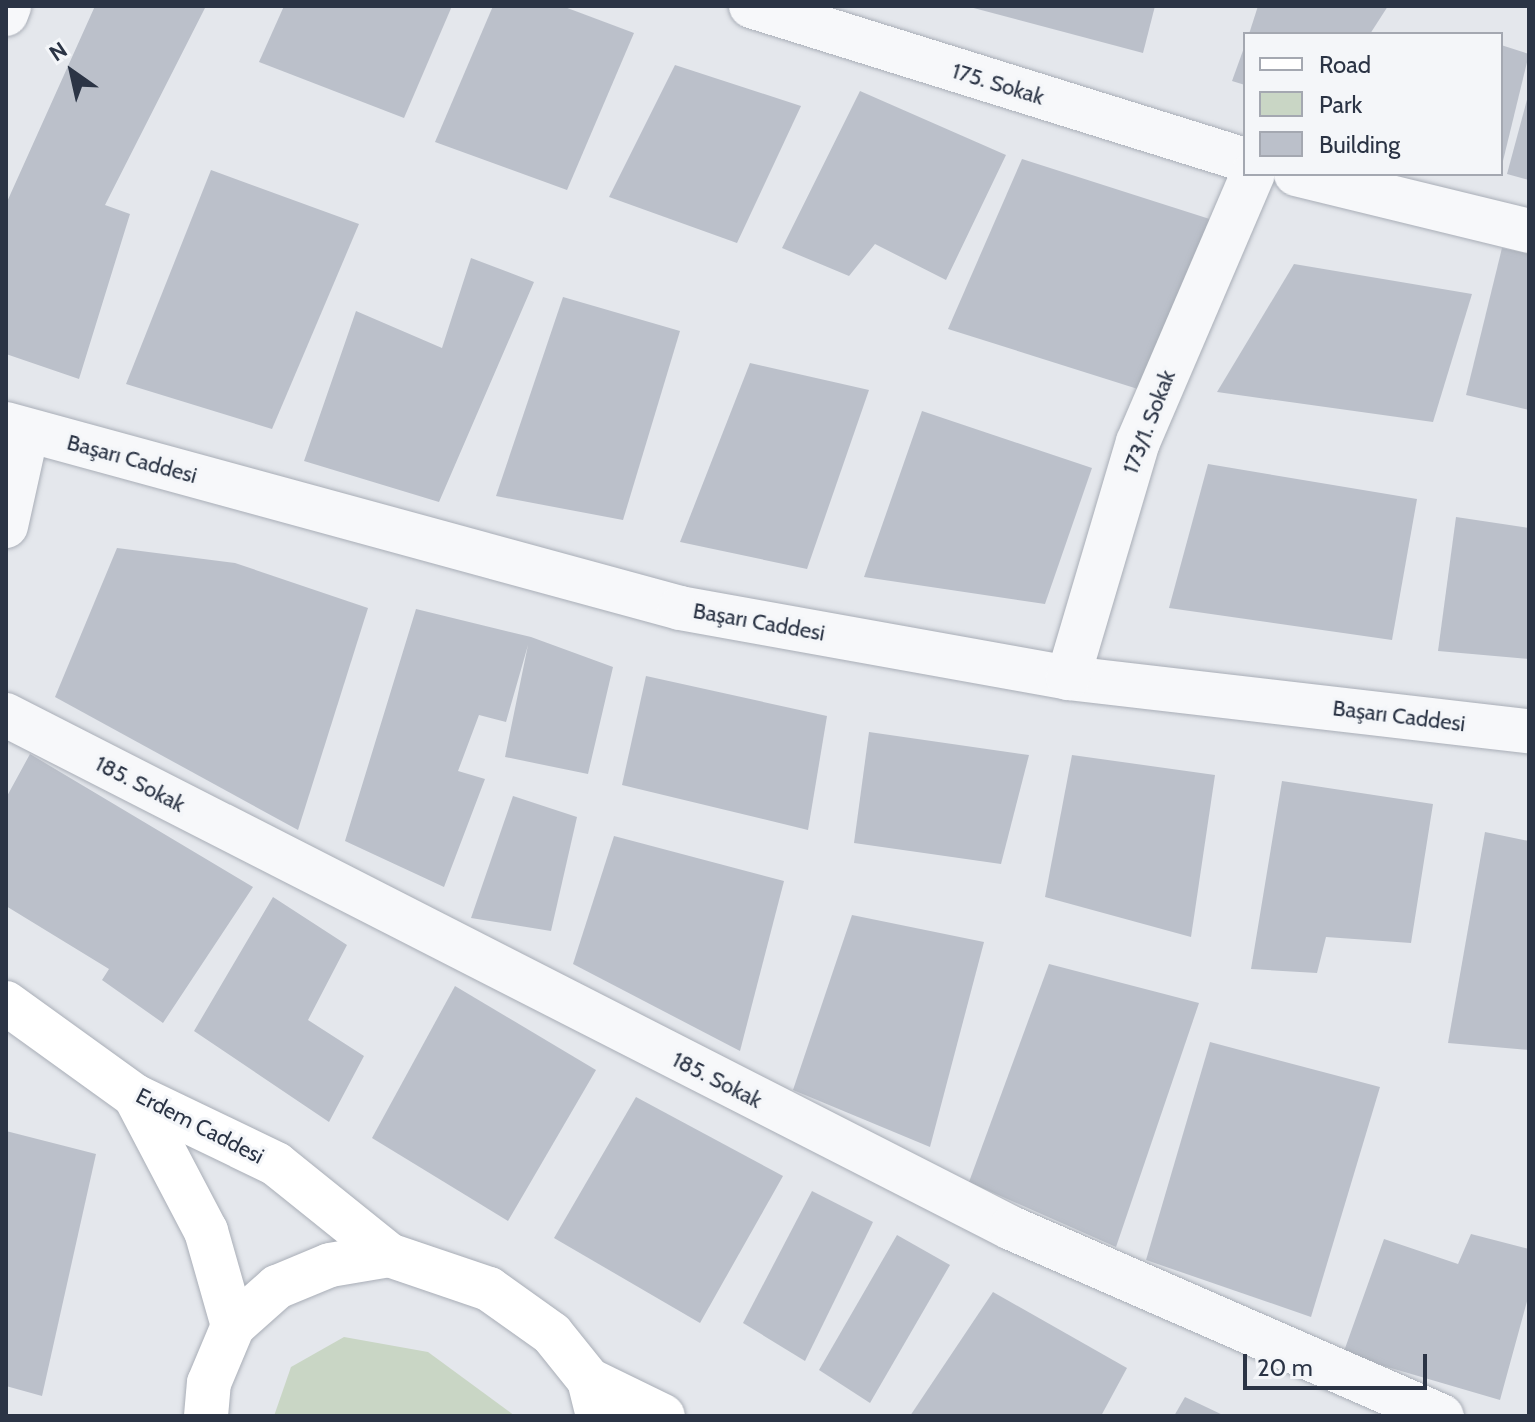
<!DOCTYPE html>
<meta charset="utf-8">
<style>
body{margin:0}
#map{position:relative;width:1535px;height:1422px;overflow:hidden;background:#e4e7ec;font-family:Cabin,sans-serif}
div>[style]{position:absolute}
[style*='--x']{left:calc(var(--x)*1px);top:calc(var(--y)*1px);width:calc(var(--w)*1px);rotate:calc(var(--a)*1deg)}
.green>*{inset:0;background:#c9d6c5}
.building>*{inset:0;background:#bbc0ca}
.roads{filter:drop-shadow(0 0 2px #a9aeb7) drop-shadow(0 0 2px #a9aeb7)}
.minor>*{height:44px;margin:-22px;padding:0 22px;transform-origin:22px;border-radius:22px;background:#f7f8fa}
.major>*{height:44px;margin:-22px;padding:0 22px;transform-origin:22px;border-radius:22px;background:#fff}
span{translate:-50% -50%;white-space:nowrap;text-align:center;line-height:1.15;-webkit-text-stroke:6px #f4f6f9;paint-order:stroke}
.street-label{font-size:22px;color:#2b3445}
.frame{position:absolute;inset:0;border:8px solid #2b3445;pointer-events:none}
.legend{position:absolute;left:1243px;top:32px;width:260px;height:144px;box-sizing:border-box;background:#f4f6f9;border:2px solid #a4a8b1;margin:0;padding:10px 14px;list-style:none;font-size:24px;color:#2b3445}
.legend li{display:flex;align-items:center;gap:16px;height:40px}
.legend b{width:40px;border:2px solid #a4a8b1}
.north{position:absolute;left:32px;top:32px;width:80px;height:80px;-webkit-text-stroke:6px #f4f6f9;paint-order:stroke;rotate:326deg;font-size:22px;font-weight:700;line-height:32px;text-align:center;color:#2b3445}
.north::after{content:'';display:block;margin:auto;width:28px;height:36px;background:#2b3445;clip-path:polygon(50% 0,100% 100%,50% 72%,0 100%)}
.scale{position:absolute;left:1243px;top:1354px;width:184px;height:36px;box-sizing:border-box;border:4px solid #2b3445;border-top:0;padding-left:10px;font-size:24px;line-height:28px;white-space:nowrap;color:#2b3445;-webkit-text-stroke:6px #f4f6f9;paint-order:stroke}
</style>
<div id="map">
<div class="green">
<div style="clip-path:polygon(344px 1337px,428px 1352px,515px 1416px,274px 1416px,291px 1367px)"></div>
</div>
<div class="building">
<div style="clip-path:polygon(95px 6px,206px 6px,105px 205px,130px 214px,79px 379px,6px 354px,6px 204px)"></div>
<div style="clip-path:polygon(284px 6px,452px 6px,404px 118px,259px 62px)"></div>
<div style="clip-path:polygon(493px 6px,562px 6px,634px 33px,567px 190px,435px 142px)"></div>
<div style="clip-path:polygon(966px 6px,1155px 6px,1143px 53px)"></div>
<div style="clip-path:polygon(1258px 6px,1388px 6px,1370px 34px,1249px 34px)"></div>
<div style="clip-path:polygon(1245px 45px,1245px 85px,1232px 81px)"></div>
<div style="clip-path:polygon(1501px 45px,1529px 54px,1502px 165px,1501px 165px)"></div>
<div style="clip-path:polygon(675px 65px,801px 106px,737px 243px,609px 197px)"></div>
<div style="clip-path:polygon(860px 91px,1006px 155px,946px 280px,875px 244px,849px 276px,782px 248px)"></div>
<div style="clip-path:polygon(1528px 96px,1529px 96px,1529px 180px,1507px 174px)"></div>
<div style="clip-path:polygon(1022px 159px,1219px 222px,1141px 390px,948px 329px)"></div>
<div style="clip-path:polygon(211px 170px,359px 224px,272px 429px,126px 384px)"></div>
<div style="clip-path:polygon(1502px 248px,1529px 254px,1529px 410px,1466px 395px)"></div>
<div style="clip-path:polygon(471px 258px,534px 282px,439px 502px,304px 461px,356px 311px,442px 348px)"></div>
<div style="clip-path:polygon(1294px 264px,1472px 294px,1433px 422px,1217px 392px)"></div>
<div style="clip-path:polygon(563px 297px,680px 331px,623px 520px,496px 496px)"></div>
<div style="clip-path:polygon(750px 363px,869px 390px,807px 569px,680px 542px)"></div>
<div style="clip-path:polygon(922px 411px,1092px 468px,1045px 604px,864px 577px)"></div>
<div style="clip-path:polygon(1208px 464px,1417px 499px,1392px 640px,1169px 608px)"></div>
<div style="clip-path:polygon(1456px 517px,1529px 528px,1529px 659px,1438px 651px)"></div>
<div style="clip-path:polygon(117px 548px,235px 563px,368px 608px,298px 830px,55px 697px)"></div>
<div style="clip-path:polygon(416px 609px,531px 637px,613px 667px,588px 774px,505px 757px,528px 645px,506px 722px,479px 715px,458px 771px,485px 779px,444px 887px,345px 841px)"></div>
<div style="clip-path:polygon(646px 676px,827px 716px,808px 830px,622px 785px)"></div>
<div style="clip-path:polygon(869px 732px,1029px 755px,1001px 864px,854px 843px)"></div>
<div style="clip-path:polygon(30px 754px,253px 887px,163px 1023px,102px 980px,109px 969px,6px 906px,6px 798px)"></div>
<div style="clip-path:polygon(1072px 755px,1215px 775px,1191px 937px,1045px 897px)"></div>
<div style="clip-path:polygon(1282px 781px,1433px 804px,1411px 943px,1326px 937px,1317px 973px,1251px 969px)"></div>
<div style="clip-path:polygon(513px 796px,577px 817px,551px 931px,471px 918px)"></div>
<div style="clip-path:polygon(1485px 832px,1529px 841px,1529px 1050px,1448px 1043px)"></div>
<div style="clip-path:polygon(614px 836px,784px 881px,740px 1051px,573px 964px)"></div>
<div style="clip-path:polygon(273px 897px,347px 945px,308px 1020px,364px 1056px,329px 1122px,194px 1031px)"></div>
<div style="clip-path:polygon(852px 915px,984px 942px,930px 1147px,793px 1090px)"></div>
<div style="clip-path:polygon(1049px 964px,1199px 1003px,1116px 1247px,969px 1182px)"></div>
<div style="clip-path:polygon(455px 986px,596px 1070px,508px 1221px,372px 1138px)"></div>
<div style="clip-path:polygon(1210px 1042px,1380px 1087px,1311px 1317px,1146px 1260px)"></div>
<div style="clip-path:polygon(636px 1097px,783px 1176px,700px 1323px,554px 1238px)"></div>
<div style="clip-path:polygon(6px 1131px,96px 1154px,42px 1396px,6px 1386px)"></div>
<div style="clip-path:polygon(812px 1191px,873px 1222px,805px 1361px,743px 1323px)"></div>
<div style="clip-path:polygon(1471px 1234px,1529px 1249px,1529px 1294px,1500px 1400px,1343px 1354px,1384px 1239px,1458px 1264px)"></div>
<div style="clip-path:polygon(897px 1235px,950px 1265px,870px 1403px,819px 1370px)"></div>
<div style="clip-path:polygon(993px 1292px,1127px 1368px,1101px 1416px,910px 1416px)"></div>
<div style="clip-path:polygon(1185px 1397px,1225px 1416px,1174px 1416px)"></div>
</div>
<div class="roads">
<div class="minor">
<div style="--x:751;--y:6;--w:517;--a:17.31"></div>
<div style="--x:6;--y:14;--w:9;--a:-69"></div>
<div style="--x:1296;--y:174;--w:240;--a:13.7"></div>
<div style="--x:6;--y:424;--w:699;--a:15.27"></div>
<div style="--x:680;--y:608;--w:394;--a:10.2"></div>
<div style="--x:1068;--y:678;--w:464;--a:6.6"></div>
<div style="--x:6;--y:526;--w:97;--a:-77.5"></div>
<div style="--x:1068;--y:678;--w:246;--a:-73.5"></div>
<div style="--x:1138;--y:442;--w:292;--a:-66.8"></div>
<div style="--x:6;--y:715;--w:1128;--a:27.04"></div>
<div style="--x:1011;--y:1228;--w:470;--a:23.6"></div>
</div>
<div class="major">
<div style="--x:6;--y:1003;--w:159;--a:35.8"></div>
<div style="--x:135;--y:1096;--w:157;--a:25.7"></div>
<div style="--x:276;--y:1164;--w:145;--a:38.8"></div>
<div style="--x:135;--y:1096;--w:153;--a:62.3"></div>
<div style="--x:206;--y:1231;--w:99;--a:74.1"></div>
<div style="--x:589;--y:1380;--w:82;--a:25.9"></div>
<div style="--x:206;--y:1416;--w:33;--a:-85"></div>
<div style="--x:209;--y:1383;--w:62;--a:-67.2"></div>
<div style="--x:233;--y:1326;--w:59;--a:-41.6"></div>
<div style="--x:277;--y:1287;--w:57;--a:-22.5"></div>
<div style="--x:330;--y:1265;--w:60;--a:-9.6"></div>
<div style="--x:389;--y:1255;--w:106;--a:18.8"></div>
<div style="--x:489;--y:1289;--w:77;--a:35.5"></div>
<div style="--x:552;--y:1334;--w:59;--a:51.2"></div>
<div style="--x:589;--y:1380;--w:37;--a:76"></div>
</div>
</div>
<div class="street-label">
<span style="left:998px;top:84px;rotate:17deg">175. Sokak</span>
<span style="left:1149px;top:422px;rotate:-69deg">173/1. Sokak</span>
<span style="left:132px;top:459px;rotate:15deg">Başarı Caddesi</span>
<span style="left:759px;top:622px;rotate:10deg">Başarı Caddesi</span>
<span style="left:1399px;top:716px;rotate:7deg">Başarı Caddesi</span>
<span style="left:140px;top:784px;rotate:27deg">185. Sokak</span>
<span style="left:717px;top:1080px;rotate:27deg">185. Sokak</span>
<span style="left:200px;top:1126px;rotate:27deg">Erdem Caddesi</span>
</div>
<div class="frame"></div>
<ul class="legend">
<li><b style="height:10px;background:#fff"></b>Road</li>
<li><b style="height:22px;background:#c9d6c5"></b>Park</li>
<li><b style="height:22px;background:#bbc0ca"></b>Building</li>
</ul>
<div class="north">N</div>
<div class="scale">20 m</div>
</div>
